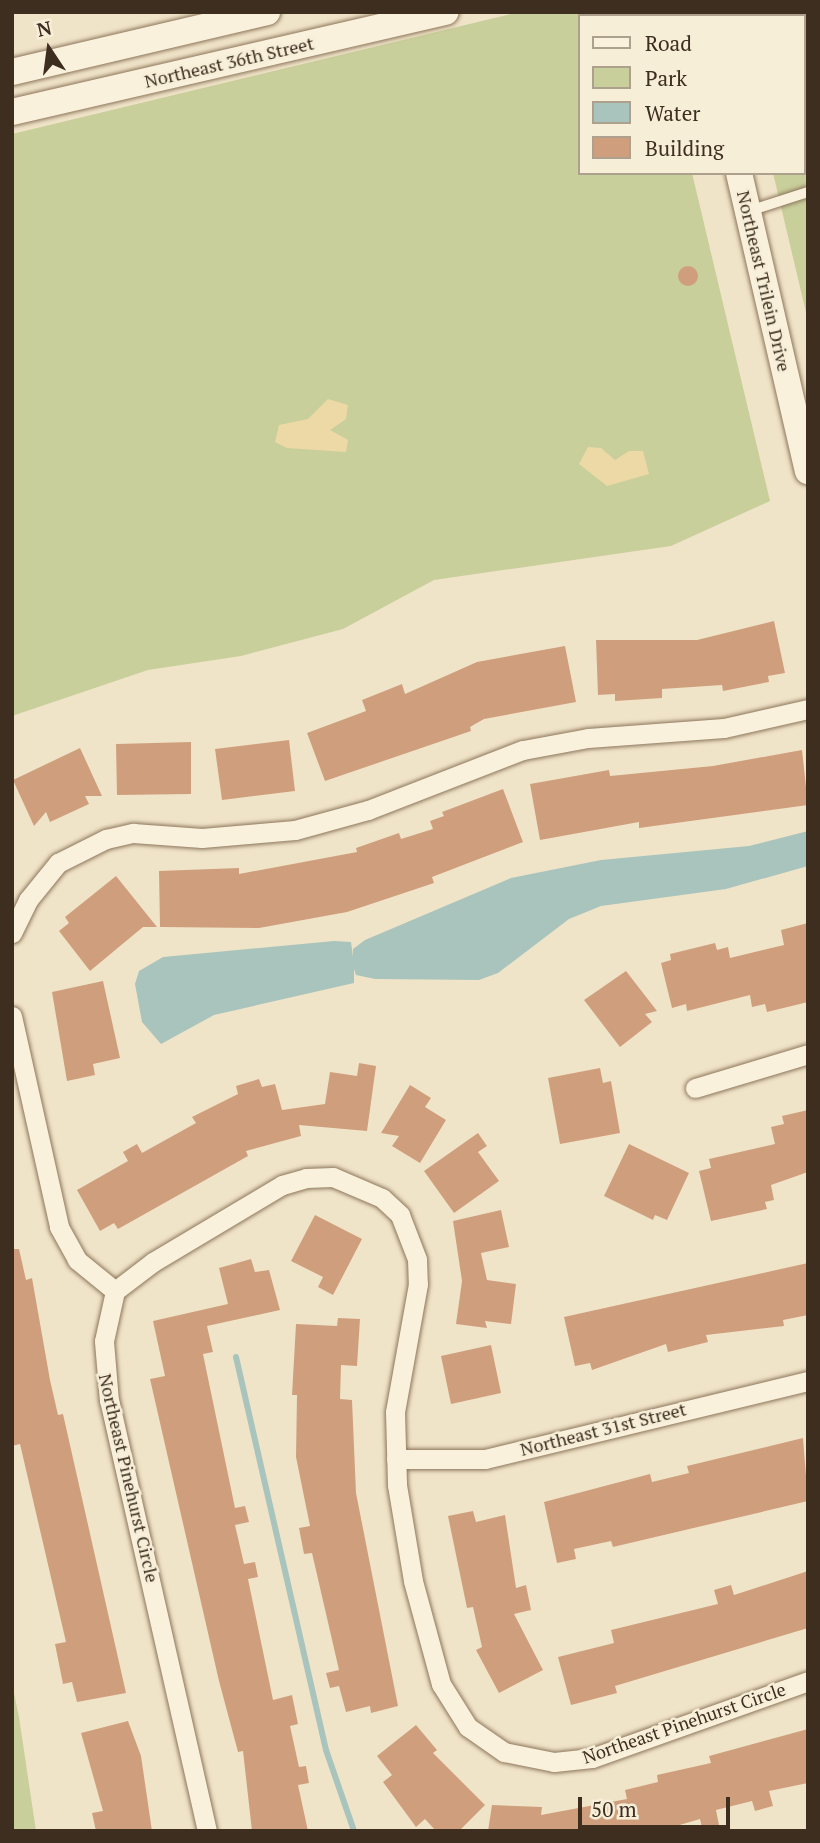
<!DOCTYPE html>
<style>
body{margin:0}
#map{position:relative;width:820px;height:1843px;overflow:hidden;background:#f0e4c8;font-family:"PT Serif",serif}
div>[style]{position:absolute}
[style*='--x']{left:calc(var(--x)*1px);top:calc(var(--y)*1px);width:calc(var(--w)*1px);rotate:calc(var(--a)*1deg)}
.green>*{inset:0;background:#c9cf9b}
.sand>*{inset:0;background:#ecd9a5}
.water>*{inset:0;background:#a9c4bc}
.stream>*{height:6px;margin:-3px;padding:0 3px;transform-origin:3px;border-radius:3px;background:#a9c4bc}
.building>*{inset:0;background:#cf9f7d}
.round{border-radius:50%}
.roads{filter:drop-shadow(0 0 2px #8d765c) drop-shadow(0 0 2px #8d765c)}
.lane>*{height:10px;margin:-5px;padding:0 5px;transform-origin:5px;border-radius:5px;background:#faf1dc}
.street>*{height:19px;margin:-9.5px;padding:0 9.5px;transform-origin:9.5px;border-radius:9.5px;background:#faf1dc}
.secondary>*{height:26px;margin:-13px;padding:0 13px;transform-origin:13px;border-radius:13px;background:#faf1dc}
span{translate:-50% -50%;white-space:nowrap;text-align:center;line-height:1.15;-webkit-text-stroke:5px #f7eed8;paint-order:stroke}
.street-label{font-size:18px;color:#3d2e20}
.frame{position:absolute;inset:0;border:14px solid #3d2e20;pointer-events:none}
.legend{position:absolute;left:578px;top:14px;width:228px;height:161px;box-sizing:border-box;background:#f7eed8;border:2px solid #ada18e;margin:0;padding:9px 12px;list-style:none;font-size:21px;color:#3d2e20}
.legend li{display:flex;align-items:center;gap:14px;height:35px}
.legend b{width:35px;border:2px solid #ada18e}
.north{position:absolute;left:14px;top:14px;width:70px;height:70px;-webkit-text-stroke:5px #f7eed8;paint-order:stroke;rotate:347deg;font-size:19px;font-weight:700;line-height:28px;text-align:center;color:#3d2e20}
.north::after{content:'';display:block;margin:auto;width:24px;height:32px;background:#3d2e20;clip-path:polygon(50% 0,100% 100%,50% 72%,0 100%)}
.scale{position:absolute;left:578px;top:1797px;width:152px;height:32px;box-sizing:border-box;border:4px solid #3d2e20;border-top:0;padding-left:9px;font-size:21px;line-height:24px;white-space:nowrap;color:#3d2e20;-webkit-text-stroke:5px #f7eed8;paint-order:stroke}
</style>
<div id="map">
<div class="green">
<div style="clip-path:polygon(519px 12px,654px 12px,580px 16px,580px 173px,692px 173px,770px 501px,671px 546px,434px 580px,343px 629px,241px 656px,148px 670px,12px 716px,12px 134px)"></div>
<div style="clip-path:polygon(735px 12px,808px 12px,808px 321px,773px 173px,804px 173px,804px 16px)"></div>
<div style="clip-path:polygon(12px 1683px,19px 1717px,36px 1831px,12px 1831px)"></div>
</div>
<div class="sand">
<div style="clip-path:polygon(328px 399px,348px 405px,346px 419px,330px 430px,348px 440px,346px 452px,287px 448px,275px 442px,279px 425px,308px 419px)"></div>
<div style="clip-path:polygon(588px 447px,601px 448px,615px 460px,629px 451px,643px 451px,649px 474px,607px 486px,579px 464px)"></div>
</div>
<div class="water">
<div style="clip-path:polygon(808px 831px,808px 866px,726px 889px,601px 906px,569px 919px,498px 973px,479px 980px,375px 979px,356px 975px,354px 969px,354px 983px,214px 1015px,161px 1044px,142px 1022px,135px 984px,139px 971px,163px 957px,334px 941px,351px 942px,353px 957px,353px 949px,365px 940px,511px 878px,601px 860px,749px 846px)"></div>
</div>
<div class="stream">
<div style="--x:236;--y:1357;--w:403;--a:77.1"></div>
<div style="--x:326;--y:1750;--w:86;--a:70.9"></div>
</div>
<div class="building">
<div class="round" style="left:678px;top:266px;width:20px;height:20px"></div>
<div style="clip-path:polygon(774px 621px,785px 673px,768px 676px,769px 682px,723px 691px,722px 685px,662px 689px,662px 698px,615px 701px,615px 694px,598px 695px,596px 640px,697px 640px)"></div>
<div style="clip-path:polygon(565px 646px,576px 702px,484px 719px,470px 727px,471px 731px,325px 781px,307px 733px,366px 711px,362px 700px,402px 684px,405px 694px,477px 662px)"></div>
<div style="clip-path:polygon(289px 740px,295px 791px,222px 800px,215px 749px)"></div>
<div style="clip-path:polygon(191px 742px,191px 794px,117px 795px,116px 744px)"></div>
<div style="clip-path:polygon(80px 748px,102px 796px,85px 796px,89px 804px,50px 822px,46px 812px,34px 826px,13px 780px)"></div>
<div style="clip-path:polygon(802px 750px,808px 805px,639px 828px,639px 822px,540px 840px,530px 784px,609px 770px,610px 776px,713px 766px)"></div>
<div style="clip-path:polygon(503px 789px,523px 842px,432px 877px,434px 883px,347px 912px,259px 928px,160px 927px,159px 871px,239px 868px,239px 874px,357px 852px,356px 848px,399px 833px,401px 839px,433px 829px,430px 821px,444px 816px,442px 812px)"></div>
<div style="clip-path:polygon(116px 876px,157px 927px,143px 927px,90px 971px,59px 931px,69px 923px,65px 917px)"></div>
<div style="clip-path:polygon(808px 923px,808px 1002px,767px 1012px,765px 1004px,752px 1007px,750px 995px,687px 1011px,686px 1004px,672px 1008px,661px 963px,671px 960px,670px 954px,715px 943px,717px 950px,728px 947px,730px 958px,784px 945px,781px 930px)"></div>
<div style="clip-path:polygon(626px 971px,657px 1011px,645px 1014px,652px 1022px,620px 1047px,584px 1000px)"></div>
<div style="clip-path:polygon(103px 981px,120px 1058px,93px 1064px,95px 1075px,67px 1081px,52px 992px)"></div>
<div style="clip-path:polygon(359px 1063px,376px 1066px,367px 1131px,299px 1125px,301px 1136px,246px 1151px,248px 1156px,118px 1229px,114px 1223px,100px 1231px,77px 1190px,128px 1161px,123px 1152px,137px 1144px,142px 1153px,196px 1123px,192px 1117px,238px 1094px,236px 1086px,259px 1079px,262px 1087px,275px 1084px,282px 1110px,325px 1104px,330px 1072px,357px 1076px)"></div>
<div style="clip-path:polygon(600px 1068px,603px 1083px,611px 1081px,620px 1133px,560px 1144px,548px 1078px)"></div>
<div style="clip-path:polygon(410px 1085px,431px 1098px,425px 1107px,446px 1120px,420px 1163px,392px 1146px,399px 1136px,381px 1133px)"></div>
<div style="clip-path:polygon(808px 1110px,808px 1172px,771px 1185px,774px 1200px,765px 1202px,767px 1209px,711px 1221px,699px 1171px,711px 1168px,709px 1159px,775px 1144px,771px 1127px,784px 1124px,782px 1116px)"></div>
<div style="clip-path:polygon(478px 1133px,487px 1146px,478px 1152px,499px 1181px,454px 1213px,424px 1171px)"></div>
<div style="clip-path:polygon(629px 1144px,689px 1173px,667px 1220px,655px 1215px,653px 1220px,604px 1196px)"></div>
<div style="clip-path:polygon(501px 1210px,509px 1247px,481px 1253px,487px 1280px,516px 1284px,511px 1324px,485px 1321px,487px 1328px,456px 1324px,462px 1281px,453px 1221px)"></div>
<div style="clip-path:polygon(315px 1215px,362px 1239px,333px 1295px,318px 1287px,323px 1277px,291px 1261px)"></div>
<div style="clip-path:polygon(12px 1249px,19px 1249px,26px 1280px,32px 1278px,50px 1380px,58px 1415px,63px 1414px,126px 1693px,77px 1702px,72px 1682px,63px 1684px,55px 1644px,66px 1642px,20px 1444px,12px 1446px)"></div>
<div style="clip-path:polygon(251px 1259px,255px 1272px,269px 1270px,280px 1310px,207px 1326px,213px 1352px,203px 1354px,235px 1508px,245px 1506px,249px 1522px,235px 1525px,244px 1564px,255px 1562px,258px 1577px,248px 1579px,273px 1700px,292px 1695px,298px 1724px,290px 1726px,299px 1767px,306px 1766px,309px 1783px,298px 1785px,308px 1831px,252px 1831px,243px 1751px,238px 1752px,219px 1681px,150px 1379px,165px 1376px,153px 1321px,228px 1304px,219px 1268px)"></div>
<div style="clip-path:polygon(808px 1263px,808px 1315px,783px 1320px,784px 1326px,706px 1335px,708px 1342px,668px 1352px,666px 1344px,592px 1370px,590px 1363px,575px 1366px,564px 1317px)"></div>
<div style="clip-path:polygon(338px 1318px,360px 1319px,357px 1366px,341px 1365px,340px 1399px,352px 1400px,356px 1493px,398px 1706px,371px 1713px,370px 1706px,346px 1712px,339px 1686px,330px 1688px,326px 1673px,339px 1670px,312px 1553px,304px 1554px,299px 1528px,310px 1526px,296px 1457px,297px 1395px,292px 1395px,296px 1324px,337px 1326px)"></div>
<div style="clip-path:polygon(491px 1345px,501px 1393px,451px 1404px,441px 1356px)"></div>
<div style="clip-path:polygon(803px 1438px,808px 1501px,613px 1547px,611px 1541px,574px 1549px,576px 1559px,557px 1563px,544px 1502px,650px 1474px,652px 1482px,689px 1473px,687px 1466px)"></div>
<div style="clip-path:polygon(473px 1511px,476px 1522px,505px 1515px,516px 1588px,526px 1585px,531px 1610px,514px 1614px,543px 1670px,499px 1693px,476px 1650px,482px 1647px,473px 1607px,467px 1608px,448px 1516px)"></div>
<div style="clip-path:polygon(808px 1571px,808px 1628px,615px 1686px,617px 1693px,571px 1705px,558px 1657px,614px 1643px,611px 1630px,718px 1604px,714px 1590px,731px 1585px,734px 1595px)"></div>
<div style="clip-path:polygon(128px 1721px,141px 1756px,152px 1831px,96px 1831px,92px 1813px,103px 1811px,81px 1733px)"></div>
<div style="clip-path:polygon(416px 1725px,437px 1750px,433px 1753px,485px 1805px,459px 1831px,436px 1831px,425px 1819px,416px 1827px,383px 1782px,392px 1775px,377px 1756px)"></div>
<div style="clip-path:polygon(808px 1729px,808px 1783px,769px 1791px,773px 1806px,755px 1811px,752px 1801px,716px 1810px,719px 1825px,702px 1828px,700px 1819px,659px 1831px,488px 1831px,492px 1805px,542px 1807px,541px 1815px,627px 1799px,625px 1790px,658px 1782px,657px 1775px,711px 1763px,709px 1756px)"></div>
</div>
<div class="roads">
<div class="lane">
<div style="--x:788;--y:16;--w:4;--a:-63"></div>
<div style="--x:804;--y:108;--w:7;--a:56"></div>
<div style="--x:804;--y:157;--w:4;--a:0"></div>
<div style="--x:749;--y:211;--w:62;--a:-17.9"></div>
</div>
<div class="street">
<div style="--x:12;--y:933;--w:37;--a:-64"></div>
<div style="--x:28;--y:900;--w:48;--a:-51"></div>
<div style="--x:58;--y:863;--w:54;--a:-26.6"></div>
<div style="--x:106;--y:839;--w:28;--a:-13"></div>
<div style="--x:133;--y:833;--w:69;--a:4.1"></div>
<div style="--x:202;--y:838;--w:93;--a:-4.9"></div>
<div style="--x:295;--y:830;--w:76;--a:-15.3"></div>
<div style="--x:368;--y:810;--w:166;--a:-21.2"></div>
<div style="--x:523;--y:750;--w:66;--a:-10.5"></div>
<div style="--x:588;--y:738;--w:136;--a:-4.2"></div>
<div style="--x:724;--y:728;--w:86;--a:-12.7"></div>
<div style="--x:12;--y:1016;--w:216;--a:77.4"></div>
<div style="--x:59;--y:1227;--w:38;--a:61"></div>
<div style="--x:77;--y:1260;--w:49;--a:39.2"></div>
<div style="--x:695;--y:1088;--w:118;--a:-16.7"></div>
<div style="--x:396;--y:1459;--w:89;--a:0"></div>
<div style="--x:485;--y:1459;--w:332;--a:-13.6"></div>
<div style="--x:207;--y:1831;--w:441;--a:-102.8"></div>
<div style="--x:109;--y:1401;--w:60;--a:-94.8"></div>
<div style="--x:104;--y:1341;--w:51;--a:-77.6"></div>
<div style="--x:115;--y:1291;--w:48;--a:-37.3"></div>
<div style="--x:153;--y:1262;--w:150;--a:-30.8"></div>
<div style="--x:282;--y:1185;--w:25;--a:-16"></div>
<div style="--x:306;--y:1178;--w:27;--a:-2"></div>
<div style="--x:333;--y:1177;--w:53;--a:23.2"></div>
<div style="--x:382;--y:1198;--w:25;--a:43"></div>
<div style="--x:400;--y:1215;--w:47;--a:68.9"></div>
<div style="--x:417;--y:1259;--w:25;--a:88"></div>
<div style="--x:418;--y:1284;--w:130;--a:100.2"></div>
<div style="--x:395;--y:1412;--w:73;--a:88.4"></div>
<div style="--x:397;--y:1485;--w:97;--a:80.5"></div>
<div style="--x:413;--y:1581;--w:107;--a:74.8"></div>
<div style="--x:441;--y:1684;--w:51;--a:57.9"></div>
<div style="--x:468;--y:1727;--w:44;--a:34.8"></div>
<div style="--x:504;--y:1752;--w:51;--a:11.3"></div>
<div style="--x:554;--y:1762;--w:38;--a:-6"></div>
<div style="--x:592;--y:1758;--w:229;--a:-19.6"></div>
</div>
<div class="secondary">
<div style="--x:702;--y:12;--w:4;--a:76"></div>
<div style="--x:12;--y:72;--w:262;--a:-13.2"></div>
<div style="--x:12;--y:112;--w:445;--a:-13"></div>
<div style="--x:739;--y:173;--w:306;--a:77"></div>
</div>
</div>
<div class="street-label">
<span style="left:229px;top:62px;rotate:-13deg">Northeast 36th Street</span>
<span style="left:764px;top:281px;rotate:77deg">Northeast Trilein Drive</span>
<span style="left:603px;top:1429px;rotate:-14deg">Northeast 31st Street</span>
<span style="left:129px;top:1478px;rotate:77deg">Northeast Pinehurst Circle</span>
<span style="left:684px;top:1723px;rotate:-19deg">Northeast Pinehurst Circle</span>
</div>
<div class="frame"></div>
<ul class="legend">
<li><b style="height:9px;background:#faf1dc"></b>Road</li>
<li><b style="height:19px;background:#c9cf9b"></b>Park</li>
<li><b style="height:19px;background:#a9c4bc"></b>Water</li>
<li><b style="height:19px;background:#cf9f7d"></b>Building</li>
</ul>
<div class="north">N</div>
<div class="scale">50 m</div>
</div>
